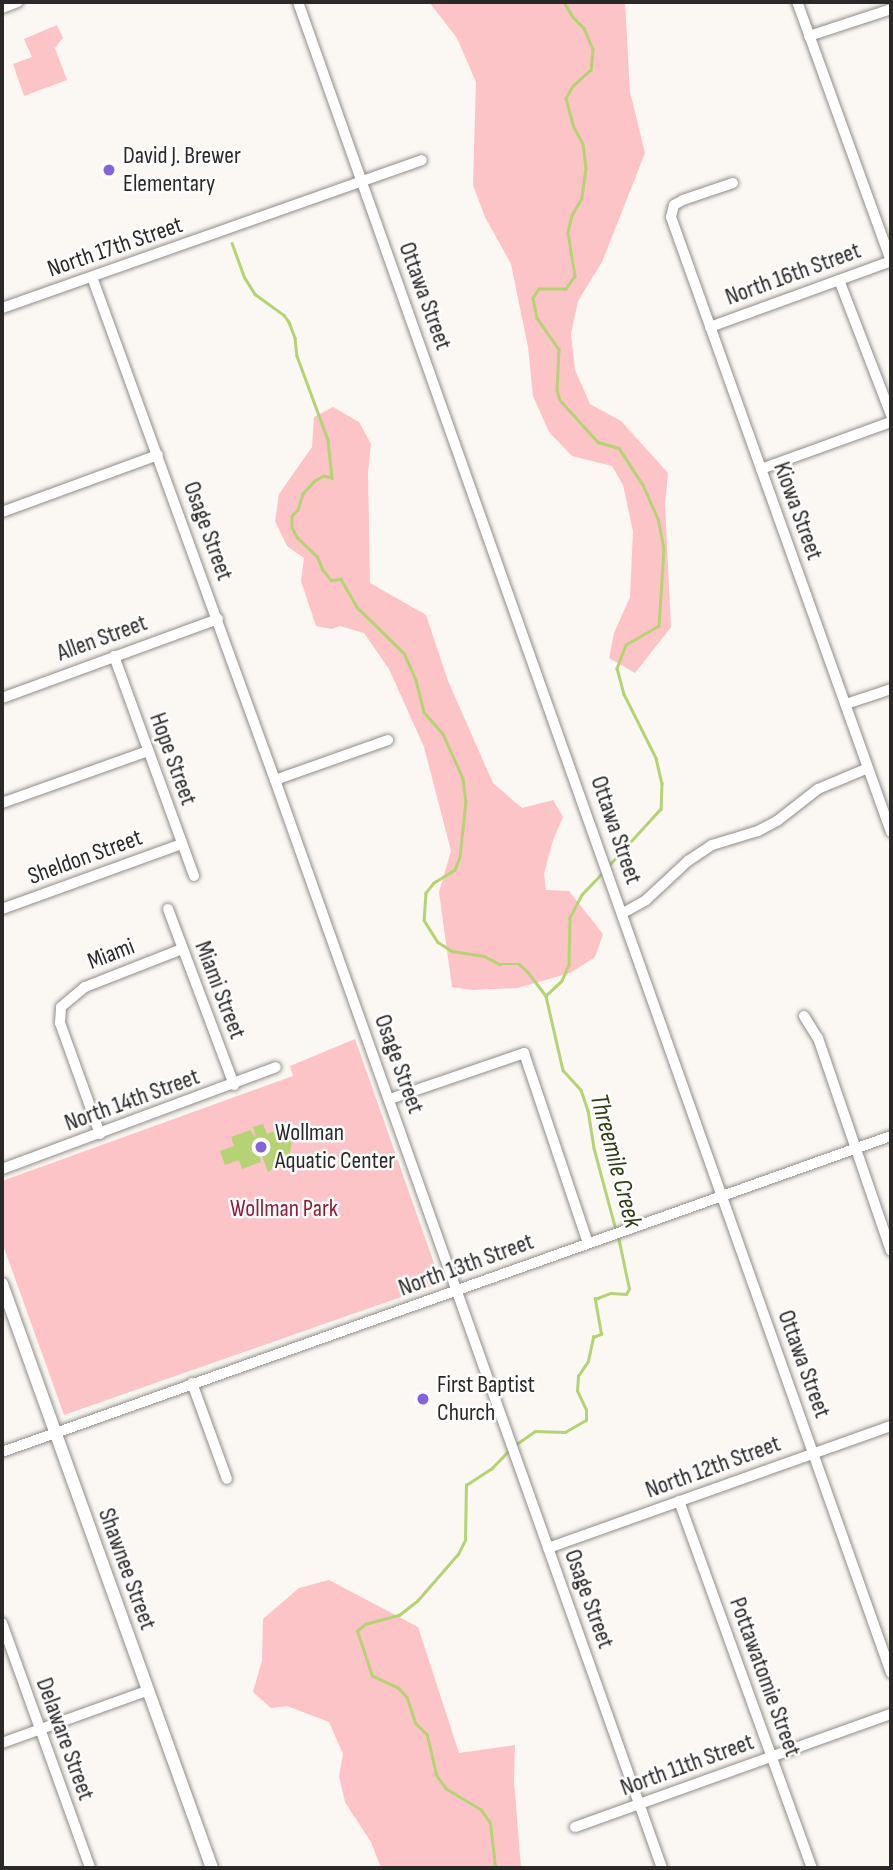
<!DOCTYPE html>
<style>
body{margin:0}
#map{position:relative;width:893px;height:1870px;overflow:hidden;background:#fbf7f2;font-family:"Sofia Sans Condensed",sans-serif}
div>[style]{position:absolute}
[style*='--x']{left:calc(var(--x)*1px);top:calc(var(--y)*1px);width:calc(var(--w)*1px);rotate:calc(var(--a)*1deg)}
.green>*{inset:0;background:#fcc4c7}
.water>*{inset:0;background:#b5d373}
.stream>*{height:2.5px;margin:-1.25px;padding:0 1.25px;transform-origin:1.25px;border-radius:1.25px;background:#b5d373}
.roads{filter:drop-shadow(0 0 2px #918d89) drop-shadow(0 0 2px #918d89)}
.minor>*{height:10px;margin:-5px;padding:0 5px;transform-origin:5px;border-radius:5px;background:#fff}
.tertiary>*{height:12px;margin:-6px;padding:0 6px;transform-origin:6px;border-radius:6px;background:#fff}
.dots>*{width:19px;height:19px;translate:-50% -50%;box-sizing:border-box;border:4px solid #fff;border-radius:50%}
span{translate:-50% -50%;white-space:nowrap;text-align:center;line-height:1.15;-webkit-text-stroke:5px #fff;paint-order:stroke}
.poi-label{font-size:24px;color:#2b2928}
.left{translate:0 -50%;text-align:left}
.street-label{font-size:24px;color:#2b2928}
.park-label{font-size:24px;color:#961a37}
.water-label{font-size:26px;color:#2f3b13;font-style:italic}
.frame{position:absolute;inset:0;border:4px solid #2b2928;pointer-events:none}
</style>
<div id="map">
<div class="green">
<div style="clip-path:polygon(429px 2px,625px 2px,630px 92px,645px 153px,602px 262px,578px 301px,571px 334px,575px 370px,590px 404px,621px 421px,668px 473px,665px 504px,671px 627px,635px 673px,609px 658px,614px 633px,630px 597px,633px 531px,623px 485px,612px 466px,572px 456px,549px 432px,533px 396px,528px 347px,511px 264px,485px 217px,473px 185px,476px 82px,457px 38px)"></div>
<div style="clip-path:polygon(57px 25px,63px 38px,55px 48px,67px 80px,24px 96px,13px 64px,32px 57px,24px 39px)"></div>
<div style="clip-path:polygon(333px 407px,359px 422px,371px 444px,368px 472px,370px 583px,426px 615px,448px 681px,493px 783px,522px 808px,553px 800px,563px 817px,553px 840px,544px 874px,546px 890px,569px 891px,603px 934px,595px 957px,570px 973px,517px 988px,472px 990px,452px 987px,439px 892px,451px 851px,424px 747px,389px 669px,364px 633px,340px 626px,331px 629px,316px 626px,301px 581px,304px 558px,287px 546px,275px 521px,279px 494px,312px 447px,314px 417px)"></div>
<div style="clip-path:polygon(355px 1039px,441px 1283px,64px 1415px,2px 1242px,2px 1181px,293px 1076px,290px 1066px)"></div>
<div style="clip-path:polygon(329px 1580px,418px 1627px,459px 1753px,515px 1745px,514px 1781px,521px 1868px,381px 1868px,371px 1842px,345px 1802px,339px 1776px,343px 1754px,329px 1722px,287px 1706px,271px 1708px,253px 1692px,262px 1660px,263px 1619px,299px 1588px)"></div>
</div>
<div class="water">
<div style="clip-path:polygon(263px 1124px,267px 1134px,291px 1125px,293px 1137px,290px 1152px,287px 1157px,280px 1152px,278px 1154px,285px 1161px,268px 1172px,261px 1153px,259px 1154px,261px 1162px,242px 1169px,239px 1160px,225px 1165px,220px 1151px,234px 1146px,231px 1137px,250px 1130px,256px 1138px,253px 1127px)"></div>
</div>
<div class="stream">
<div style="--x:564;--y:2;--w:17;--a:59"></div>
<div style="--x:573;--y:17;--w:16;--a:45"></div>
<div style="--x:584;--y:28;--w:23;--a:67"></div>
<div style="--x:593;--y:49;--w:21;--a:95"></div>
<div style="--x:591;--y:70;--w:24;--a:138"></div>
<div style="--x:573;--y:86;--w:14;--a:120"></div>
<div style="--x:566;--y:98;--w:30;--a:75"></div>
<div style="--x:574;--y:127;--w:19;--a:62"></div>
<div style="--x:583;--y:144;--w:24;--a:83"></div>
<div style="--x:586;--y:168;--w:30;--a:98"></div>
<div style="--x:582;--y:198;--w:20;--a:120"></div>
<div style="--x:572;--y:215;--w:18;--a:103"></div>
<div style="--x:568;--y:233;--w:44;--a:80.8"></div>
<div style="--x:575;--y:276;--w:16;--a:125"></div>
<div style="--x:566;--y:289;--w:27;--a:180"></div>
<div style="--x:539;--y:289;--w:11;--a:124"></div>
<div style="--x:533;--y:298;--w:20;--a:79"></div>
<div style="--x:537;--y:318;--w:38;--a:55"></div>
<div style="--x:559;--y:349;--w:41;--a:92.8"></div>
<div style="--x:557;--y:390;--w:10;--a:73"></div>
<div style="--x:560;--y:400;--w:57;--a:47.9"></div>
<div style="--x:598;--y:442;--w:22;--a:16"></div>
<div style="--x:619;--y:448;--w:44;--a:57"></div>
<div style="--x:643;--y:485;--w:36;--a:66"></div>
<div style="--x:658;--y:518;--w:33;--a:79"></div>
<div style="--x:664;--y:550;--w:76;--a:93.8"></div>
<div style="--x:659;--y:626;--w:38;--a:150"></div>
<div style="--x:626;--y:645;--w:25;--a:111"></div>
<div style="--x:617;--y:668;--w:27;--a:75"></div>
<div style="--x:624;--y:694;--w:72;--a:63.4"></div>
<div style="--x:656;--y:758;--w:26;--a:77"></div>
<div style="--x:662;--y:783;--w:26;--a:92"></div>
<div style="--x:661;--y:809;--w:79;--a:132.4"></div>
<div style="--x:232;--y:243;--w:37;--a:70"></div>
<div style="--x:245;--y:278;--w:19;--a:58"></div>
<div style="--x:255;--y:294;--w:36;--a:36"></div>
<div style="--x:284;--y:315;--w:9;--a:54"></div>
<div style="--x:289;--y:322;--w:17;--a:69"></div>
<div style="--x:295;--y:338;--w:18;--a:84"></div>
<div style="--x:297;--y:356;--w:90;--a:69.7"></div>
<div style="--x:328;--y:440;--w:38;--a:84"></div>
<div style="--x:332;--y:478;--w:8;--a:-166"></div>
<div style="--x:324;--y:476;--w:10;--a:151"></div>
<div style="--x:315;--y:481;--w:18;--a:133"></div>
<div style="--x:303;--y:494;--w:17;--a:107"></div>
<div style="--x:298;--y:510;--w:8;--a:135"></div>
<div style="--x:292;--y:516;--w:11;--a:90"></div>
<div style="--x:292;--y:527;--w:11;--a:63"></div>
<div style="--x:297;--y:537;--w:28;--a:44"></div>
<div style="--x:317;--y:556;--w:15;--a:67"></div>
<div style="--x:323;--y:570;--w:13;--a:51"></div>
<div style="--x:331;--y:580;--w:10;--a:-6"></div>
<div style="--x:341;--y:579;--w:34;--a:60"></div>
<div style="--x:358;--y:608;--w:64;--a:44.4"></div>
<div style="--x:404;--y:653;--w:30;--a:66"></div>
<div style="--x:416;--y:680;--w:33;--a:76"></div>
<div style="--x:424;--y:712;--w:29;--a:49"></div>
<div style="--x:443;--y:734;--w:48;--a:65.6"></div>
<div style="--x:463;--y:778;--w:23;--a:83"></div>
<div style="--x:466;--y:801;--w:56;--a:96.1"></div>
<div style="--x:460;--y:857;--w:14;--a:111"></div>
<div style="--x:455;--y:870;--w:25;--a:148"></div>
<div style="--x:434;--y:883;--w:13;--a:129"></div>
<div style="--x:426;--y:893;--w:27;--a:94"></div>
<div style="--x:424;--y:920;--w:26;--a:58"></div>
<div style="--x:438;--y:942;--w:17;--a:33"></div>
<div style="--x:452;--y:951;--w:32;--a:9"></div>
<div style="--x:484;--y:956;--w:18;--a:27"></div>
<div style="--x:500;--y:964;--w:19;--a:0"></div>
<div style="--x:519;--y:964;--w:12;--a:42"></div>
<div style="--x:528;--y:972;--w:30;--a:53"></div>
<div style="--x:604;--y:872;--w:32;--a:134"></div>
<div style="--x:582;--y:895;--w:26;--a:118"></div>
<div style="--x:570;--y:918;--w:47;--a:91.2"></div>
<div style="--x:569;--y:965;--w:17;--a:114"></div>
<div style="--x:562;--y:981;--w:22;--a:137"></div>
<div style="--x:546;--y:996;--w:76;--a:77.1"></div>
<div style="--x:563;--y:1070;--w:27;--a:48"></div>
<div style="--x:581;--y:1090;--w:21;--a:71"></div>
<div style="--x:588;--y:1110;--w:38;--a:81"></div>
<div style="--x:594;--y:1148;--w:85;--a:75"></div>
<div style="--x:515;--y:1445;--w:24;--a:-35"></div>
<div style="--x:535;--y:1431;--w:30;--a:2"></div>
<div style="--x:565;--y:1432;--w:24;--a:-30"></div>
<div style="--x:586;--y:1420;--w:10;--a:-90"></div>
<div style="--x:586;--y:1410;--w:21;--a:-115"></div>
<div style="--x:577;--y:1391;--w:15;--a:-86"></div>
<div style="--x:578;--y:1376;--w:18;--a:-56"></div>
<div style="--x:588;--y:1361;--w:25;--a:-78"></div>
<div style="--x:593;--y:1337;--w:9;--a:-21"></div>
<div style="--x:601;--y:1334;--w:36;--a:-100"></div>
<div style="--x:595;--y:1299;--w:17;--a:-21"></div>
<div style="--x:611;--y:1293;--w:15;--a:4"></div>
<div style="--x:626;--y:1294;--w:6;--a:-59"></div>
<div style="--x:629;--y:1289;--w:53;--a:-101.9"></div>
<div style="--x:495;--y:1868;--w:45;--a:-96.3"></div>
<div style="--x:490;--y:1823;--w:16;--a:-125"></div>
<div style="--x:481;--y:1810;--w:41;--a:-149"></div>
<div style="--x:446;--y:1789;--w:17;--a:-126"></div>
<div style="--x:436;--y:1775;--w:41;--a:-102.7"></div>
<div style="--x:427;--y:1735;--w:17;--a:-135"></div>
<div style="--x:415;--y:1723;--w:26;--a:-108"></div>
<div style="--x:407;--y:1698;--w:13;--a:-132"></div>
<div style="--x:398;--y:1688;--w:29;--a:-155"></div>
<div style="--x:372;--y:1676;--w:47;--a:-108.4"></div>
<div style="--x:357;--y:1631;--w:11;--a:-41"></div>
<div style="--x:365;--y:1624;--w:35;--a:-15"></div>
<div style="--x:399;--y:1615;--w:23;--a:-38"></div>
<div style="--x:417;--y:1601;--w:62;--a:-48.9"></div>
<div style="--x:458;--y:1554;--w:16;--a:-63"></div>
<div style="--x:465;--y:1540;--w:55;--a:-89"></div>
<div style="--x:466;--y:1485;--w:30;--a:-33"></div>
<div style="--x:491;--y:1469;--w:28;--a:-46"></div>
</div>
<div class="roads">
<div class="minor">
<div style="--x:298;--y:2;--w:1773;--a:70.46"></div>
<div style="--x:2;--y:8;--w:17;--a:-21"></div>
<div style="--x:809;--y:36;--w:86;--a:-18.2"></div>
<div style="--x:733;--y:183;--w:53;--a:161.2"></div>
<div style="--x:683;--y:200;--w:10;--a:151"></div>
<div style="--x:674;--y:205;--w:12;--a:104"></div>
<div style="--x:671;--y:217;--w:653;--a:70.32"></div>
<div style="--x:92;--y:277;--w:535;--a:70.01"></div>
<div style="--x:275;--y:780;--w:1155;--a:70.42"></div>
<div style="--x:839;--y:280;--w:145;--a:68.9"></div>
<div style="--x:2;--y:308;--w:445;--a:-19.4"></div>
<div style="--x:710;--y:327;--w:193;--a:-20"></div>
<div style="--x:891;--y:261;--w:276;--a:-109.9"></div>
<div style="--x:761;--y:469;--w:138;--a:-19.9"></div>
<div style="--x:2;--y:512;--w:166;--a:-20.1"></div>
<div style="--x:114;--y:656;--w:234;--a:70"></div>
<div style="--x:2;--y:698;--w:230;--a:-20.1"></div>
<div style="--x:846;--y:704;--w:47;--a:-18.4"></div>
<div style="--x:275;--y:780;--w:120;--a:-19.5"></div>
<div style="--x:2;--y:803;--w:155;--a:-19.6"></div>
<div style="--x:2;--y:909;--w:191;--a:-19.9"></div>
<div style="--x:168;--y:909;--w:188;--a:69.4"></div>
<div style="--x:623;--y:913;--w:26;--a:-29"></div>
<div style="--x:646;--y:900;--w:57;--a:-42.9"></div>
<div style="--x:688;--y:861;--w:29;--a:-34"></div>
<div style="--x:712;--y:845;--w:48;--a:-16.9"></div>
<div style="--x:758;--y:831;--w:21;--a:-28"></div>
<div style="--x:777;--y:821;--w:52;--a:-38"></div>
<div style="--x:818;--y:789;--w:54;--a:-22.8"></div>
<div style="--x:804;--y:1016;--w:26;--a:58"></div>
<div style="--x:818;--y:1038;--w:225;--a:71.1"></div>
<div style="--x:390;--y:1099;--w:142;--a:-18.9"></div>
<div style="--x:524;--y:1053;--w:200;--a:71.4"></div>
<div style="--x:100;--y:1134;--w:118;--a:-109.8"></div>
<div style="--x:60;--y:1023;--w:16;--a:-86"></div>
<div style="--x:61;--y:1007;--w:31;--a:-40"></div>
<div style="--x:85;--y:987;--w:104;--a:-21.4"></div>
<div style="--x:2;--y:1169;--w:292;--a:-20.4"></div>
<div style="--x:192;--y:1383;--w:102;--a:70"></div>
<div style="--x:2;--y:1452;--w:943;--a:-19.57"></div>
<div style="--x:679;--y:1501;--w:390;--a:70.1"></div>
<div style="--x:548;--y:1548;--w:364;--a:-19.6"></div>
<div style="--x:2;--y:1623;--w:260;--a:70.2"></div>
<div style="--x:2;--y:1743;--w:156;--a:-19.8"></div>
<div style="--x:575;--y:1827;--w:336;--a:-19.7"></div>
</div>
<div class="tertiary">
<div style="--x:2;--y:1284;--w:621;--a:70.22"></div>
</div>
</div>
<div class="dots">
<div style="left:109px;top:170px;background:#8563de"></div>
<div style="left:261px;top:1147px;background:#8563de"></div>
<div style="left:423px;top:1399px;background:#8563de"></div>
</div>
<div class="poi-label">
<span class="left" style="left:123px;top:170px">David J. Brewer<br>Elementary</span>
<span class="left" style="left:275px;top:1147px">Wollman<br>Aquatic Center</span>
<span class="left" style="left:437px;top:1399px">First Baptist<br>Church</span>
</div>
<div class="street-label">
<span style="left:115px;top:247px;rotate:-19deg">North 17th Street</span>
<span style="left:793px;top:274px;rotate:-20deg">North 16th Street</span>
<span style="left:425px;top:296px;rotate:70deg">Ottawa Street</span>
<span style="left:798px;top:511px;rotate:70deg">Kiowa Street</span>
<span style="left:208px;top:531px;rotate:70deg">Osage Street</span>
<span style="left:102px;top:638px;rotate:-20deg">Allen Street</span>
<span style="left:173px;top:759px;rotate:70deg">Hope Street</span>
<span style="left:616px;top:830px;rotate:71deg">Ottawa Street</span>
<span style="left:85px;top:857px;rotate:-20deg">Sheldon Street</span>
<span style="left:111px;top:954px;rotate:-21deg">Miami</span>
<span style="left:220px;top:990px;rotate:69deg">Miami Street</span>
<span style="left:399px;top:1064px;rotate:70deg">Osage Street</span>
<span style="left:132px;top:1100px;rotate:-20deg">North 14th Street</span>
<span style="left:466px;top:1265px;rotate:-20deg">North 13th Street</span>
<span style="left:804px;top:1364px;rotate:70deg">Ottawa Street</span>
<span style="left:713px;top:1467px;rotate:-20deg">North 12th Street</span>
<span style="left:127px;top:1569px;rotate:70deg">Shawnee Street</span>
<span style="left:589px;top:1599px;rotate:70deg">Osage Street</span>
<span style="left:765px;top:1677px;rotate:70deg">Pottawatomie Street</span>
<span style="left:65px;top:1739px;rotate:70deg">Delaware Street</span>
<span style="left:687px;top:1765px;rotate:-20deg">North 11th Street</span>
</div>
<div class="park-label">
<span style="left:284px;top:1209px">Wollman Park</span>
</div>
<div class="water-label">
<span style="left:615px;top:1161px;rotate:75deg">Threemile Creek</span>
</div>
<div class="frame"></div>
</div>
